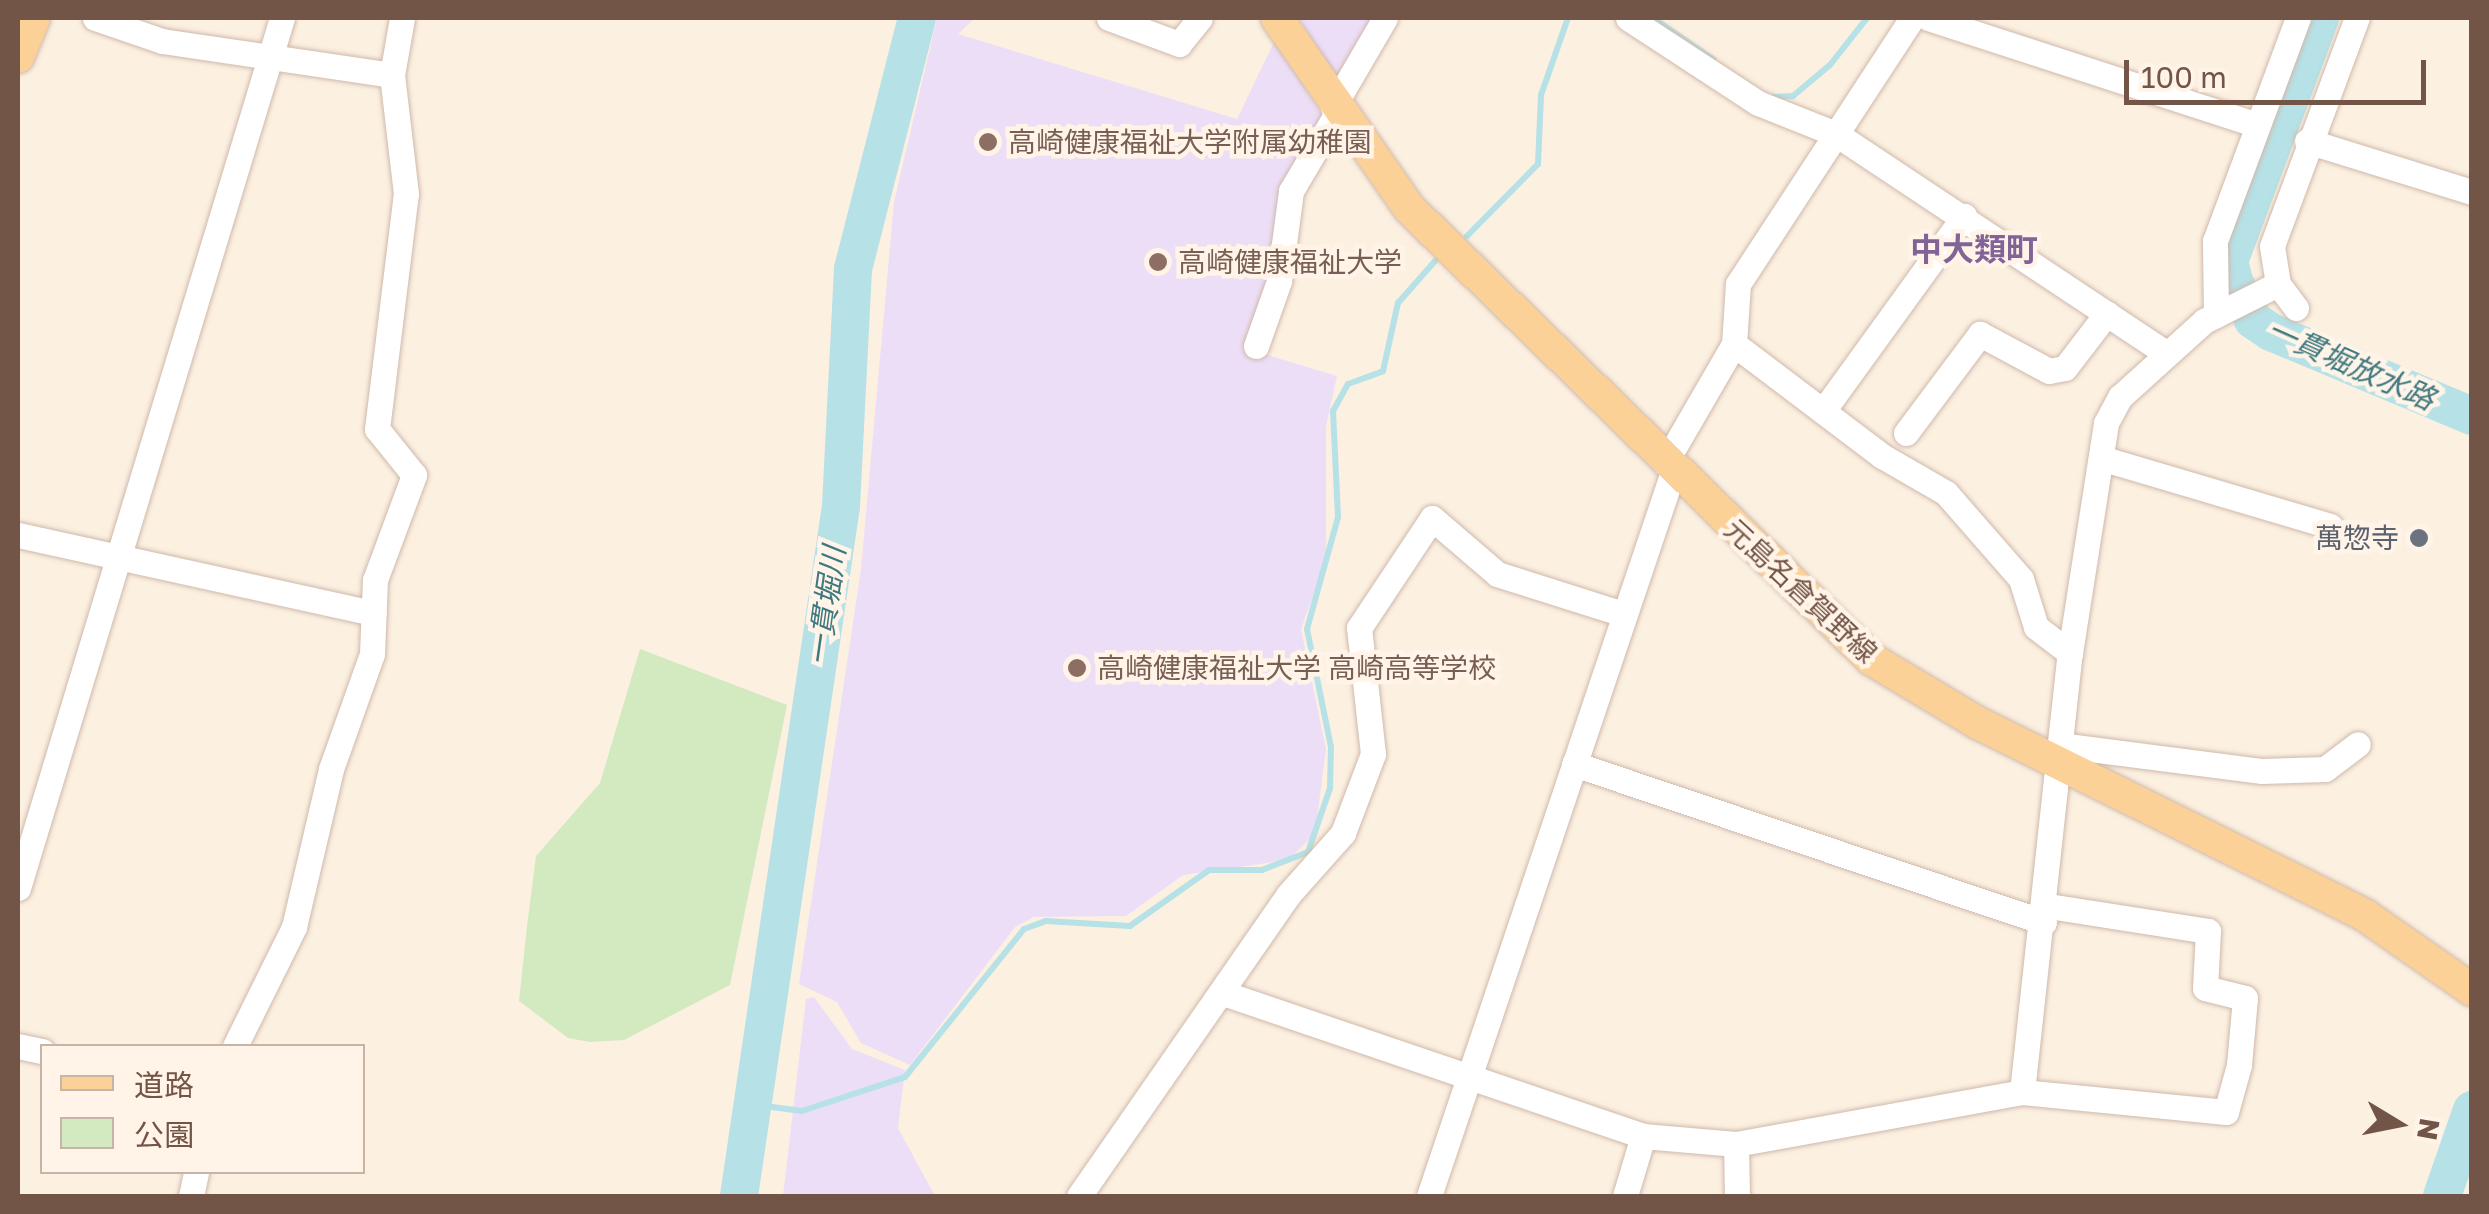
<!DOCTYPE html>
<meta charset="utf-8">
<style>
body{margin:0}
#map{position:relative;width:2489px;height:1214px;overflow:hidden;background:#fcf0e1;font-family:"Golos Text","Noto Sans JP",sans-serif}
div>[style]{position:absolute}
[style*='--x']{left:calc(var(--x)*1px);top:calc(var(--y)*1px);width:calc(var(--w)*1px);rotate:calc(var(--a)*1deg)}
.education>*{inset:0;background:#eddef8}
.green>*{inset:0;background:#d3e9c0}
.stream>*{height:6px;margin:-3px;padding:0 3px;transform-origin:3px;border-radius:3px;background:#b6e1e6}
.river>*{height:38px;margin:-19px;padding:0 19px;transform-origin:19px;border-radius:19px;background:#b6e1e6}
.roads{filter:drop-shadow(0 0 2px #cfb9ab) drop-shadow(0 0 2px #cfb9ab)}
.minor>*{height:25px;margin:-12.5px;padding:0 12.5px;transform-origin:12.5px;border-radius:12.5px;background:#fff}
.major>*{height:32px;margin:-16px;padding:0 16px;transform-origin:16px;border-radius:16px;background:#fcd198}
.dots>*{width:28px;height:28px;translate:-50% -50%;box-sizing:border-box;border:5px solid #fff4e7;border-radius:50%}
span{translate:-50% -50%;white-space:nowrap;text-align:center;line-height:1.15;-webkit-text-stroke:9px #fff4e7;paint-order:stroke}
.education-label{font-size:28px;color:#785e54}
.left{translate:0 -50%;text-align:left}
.worship-label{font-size:28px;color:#5b616d}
.right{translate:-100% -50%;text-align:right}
.street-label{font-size:28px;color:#735548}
.water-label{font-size:30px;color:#3f7980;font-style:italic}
.quarter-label{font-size:32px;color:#826397;font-weight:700}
.frame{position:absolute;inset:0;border:20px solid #735548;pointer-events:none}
.legend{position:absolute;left:40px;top:1044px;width:325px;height:130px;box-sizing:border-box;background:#fff4e7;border:2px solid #c7b4a7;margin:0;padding:12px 18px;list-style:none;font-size:30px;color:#735548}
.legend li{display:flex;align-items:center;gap:20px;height:50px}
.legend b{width:50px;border:2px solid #c7b4a7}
.north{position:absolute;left:2349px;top:1074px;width:100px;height:100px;-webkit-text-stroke:8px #fff4e7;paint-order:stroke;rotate:100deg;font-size:28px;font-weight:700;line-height:40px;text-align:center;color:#735548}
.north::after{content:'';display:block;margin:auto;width:35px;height:45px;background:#735548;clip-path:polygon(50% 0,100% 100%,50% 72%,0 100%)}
.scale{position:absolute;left:2124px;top:60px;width:302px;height:45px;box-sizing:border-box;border:5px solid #735548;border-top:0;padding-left:12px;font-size:30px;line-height:35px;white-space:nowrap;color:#735548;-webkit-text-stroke:8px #fff4e7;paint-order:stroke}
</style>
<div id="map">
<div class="education">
<div style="clip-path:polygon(937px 18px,975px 18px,958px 34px,1237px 119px,1275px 40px,1325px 120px,1282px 222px,1251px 350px,1337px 376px,1326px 426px,1326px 560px,1301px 629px,1326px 749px,1315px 834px,1288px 860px,1183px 875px,1126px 916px,1034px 917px,1015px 927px,910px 1065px,861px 1043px,837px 1002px,799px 984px,861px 569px,894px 202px)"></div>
<div style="clip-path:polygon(1299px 18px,1379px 18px,1340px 85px)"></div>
<div style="clip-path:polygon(814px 997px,852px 1049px,905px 1070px,898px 1128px,935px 1196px,783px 1196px,806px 999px)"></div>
</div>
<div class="green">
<div style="clip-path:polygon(640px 649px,787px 705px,730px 985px,624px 1040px,590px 1042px,568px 1038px,519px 1001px,527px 926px,536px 856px,600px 783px)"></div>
</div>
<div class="stream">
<div style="--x:1653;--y:18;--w:73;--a:34.3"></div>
<div style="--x:1773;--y:97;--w:20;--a:-3"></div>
<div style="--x:1793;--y:96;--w:48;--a:-40"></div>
<div style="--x:1830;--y:65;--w:60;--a:-51.8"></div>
<div style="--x:1467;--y:236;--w:101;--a:-45.4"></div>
<div style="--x:1538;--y:164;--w:69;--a:-87.5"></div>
<div style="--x:1541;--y:95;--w:82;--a:-70.7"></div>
<div style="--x:750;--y:1104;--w:52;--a:7.7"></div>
<div style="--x:802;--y:1111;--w:108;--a:-18.3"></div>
<div style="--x:905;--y:1077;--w:190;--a:-51.2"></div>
<div style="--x:1024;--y:929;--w:23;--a:-20"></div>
<div style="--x:1046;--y:921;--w:84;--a:3.4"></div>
<div style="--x:1130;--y:926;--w:97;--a:-35.3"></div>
<div style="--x:1209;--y:870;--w:53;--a:0"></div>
<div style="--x:1262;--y:870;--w:49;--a:-21.4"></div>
<div style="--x:1308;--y:852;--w:68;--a:-71"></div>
<div style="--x:1330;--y:788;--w:41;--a:-88.6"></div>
<div style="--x:1331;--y:747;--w:120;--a:-101.5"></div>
<div style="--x:1307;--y:629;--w:116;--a:-74.5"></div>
<div style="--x:1338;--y:517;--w:106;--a:-92.7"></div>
<div style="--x:1333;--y:411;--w:31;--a:-61"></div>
<div style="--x:1348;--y:384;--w:37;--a:-20"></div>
<div style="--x:1383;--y:371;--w:70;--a:-77.6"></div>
<div style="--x:1398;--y:303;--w:56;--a:-48.6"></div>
</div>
<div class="river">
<div style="--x:2320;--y:18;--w:259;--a:110.5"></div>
<div style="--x:2229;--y:261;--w:21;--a:76"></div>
<div style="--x:2234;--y:281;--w:43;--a:64"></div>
<div style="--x:2253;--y:320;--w:22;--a:34"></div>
<div style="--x:2271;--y:332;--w:218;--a:22.7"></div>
<div style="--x:739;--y:1196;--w:697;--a:-81.59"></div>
<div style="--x:841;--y:506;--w:237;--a:-87.1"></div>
<div style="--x:853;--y:269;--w:259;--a:-75.7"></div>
<div style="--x:2442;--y:1196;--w:91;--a:-70.8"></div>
</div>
<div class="roads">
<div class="minor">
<div style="--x:95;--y:18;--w:71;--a:18.9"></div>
<div style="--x:162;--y:41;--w:232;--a:8.4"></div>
<div style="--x:1109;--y:18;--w:75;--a:20.4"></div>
<div style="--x:1179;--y:44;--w:33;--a:-51"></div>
<div style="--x:1628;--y:18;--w:155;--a:33.2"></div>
<div style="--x:1758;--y:103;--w:84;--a:21.7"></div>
<div style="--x:1836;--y:134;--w:397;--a:33.6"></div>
<div style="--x:1928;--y:18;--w:344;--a:18"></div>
<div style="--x:1333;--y:107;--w:103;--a:-59.7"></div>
<div style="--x:2307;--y:141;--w:173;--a:17.2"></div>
<div style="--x:2296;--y:308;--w:30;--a:-127"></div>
<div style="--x:2278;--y:284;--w:38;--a:-99"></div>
<div style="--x:2272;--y:246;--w:243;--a:-69.6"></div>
<div style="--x:2216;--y:315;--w:74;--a:-90.8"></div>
<div style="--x:2215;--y:241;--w:238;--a:-69.6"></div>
<div style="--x:1734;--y:344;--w:186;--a:37.1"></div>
<div style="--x:1882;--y:456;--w:74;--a:30"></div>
<div style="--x:1946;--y:493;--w:114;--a:48.9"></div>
<div style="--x:2021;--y:579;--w:50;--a:72.6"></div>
<div style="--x:2036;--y:627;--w:43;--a:37.4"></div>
<div style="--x:1256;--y:346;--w:69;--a:-70.5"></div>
<div style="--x:1279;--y:281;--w:91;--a:-82.4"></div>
<div style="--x:1291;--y:191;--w:91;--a:-59.5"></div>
<div style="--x:1823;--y:411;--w:241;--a:-54.1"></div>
<div style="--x:1906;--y:433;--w:124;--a:-53.2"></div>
<div style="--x:1980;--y:334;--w:78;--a:28.2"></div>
<div style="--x:2049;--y:371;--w:16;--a:-11"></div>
<div style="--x:2065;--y:368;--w:69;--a:-52.6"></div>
<div style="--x:2101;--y:458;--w:239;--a:16.5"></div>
<div style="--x:1665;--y:463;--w:138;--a:-59.9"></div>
<div style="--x:1734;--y:344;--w:60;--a:-86.2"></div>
<div style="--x:1738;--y:284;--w:318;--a:-56.8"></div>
<div style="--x:18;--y:535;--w:364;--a:12.4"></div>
<div style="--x:2067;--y:746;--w:197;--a:7.3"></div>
<div style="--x:2262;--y:771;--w:63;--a:-1.8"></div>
<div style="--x:2325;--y:769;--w:41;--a:-37.1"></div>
<div style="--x:1574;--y:764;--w:496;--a:18.6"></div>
<div style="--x:18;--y:888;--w:909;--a:-73.12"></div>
<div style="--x:1226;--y:994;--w:441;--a:18.8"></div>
<div style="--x:1643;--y:1136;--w:93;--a:4.9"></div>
<div style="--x:1736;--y:1144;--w:291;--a:-10.3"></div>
<div style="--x:2022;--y:1092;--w:442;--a:-83.8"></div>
<div style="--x:2070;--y:653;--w:233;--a:-81.1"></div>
<div style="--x:2106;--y:423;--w:30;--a:-62"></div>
<div style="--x:2120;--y:397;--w:113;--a:-42.1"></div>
<div style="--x:2204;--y:321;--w:83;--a:-26.6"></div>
<div style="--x:18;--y:1046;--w:25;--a:12"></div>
<div style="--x:235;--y:1046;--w:133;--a:-63.6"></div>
<div style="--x:294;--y:927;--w:162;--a:-76.8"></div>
<div style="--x:331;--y:769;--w:122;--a:-70.4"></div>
<div style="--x:372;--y:654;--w:74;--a:-87.7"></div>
<div style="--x:375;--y:580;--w:112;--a:-69.6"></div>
<div style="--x:414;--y:475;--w:59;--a:-128.8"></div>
<div style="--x:377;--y:429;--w:237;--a:-83"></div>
<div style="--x:406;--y:194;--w:120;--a:-96.7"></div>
<div style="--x:392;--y:75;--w:58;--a:-80"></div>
<div style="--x:2022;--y:1092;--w:205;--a:5.6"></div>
<div style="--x:2226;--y:1112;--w:49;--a:-74.5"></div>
<div style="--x:2239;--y:1065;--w:67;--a:-84.9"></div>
<div style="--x:2245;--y:998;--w:41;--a:-166"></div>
<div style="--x:2205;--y:988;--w:57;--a:-87"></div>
<div style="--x:2208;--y:931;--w:162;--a:-171.1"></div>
<div style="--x:1736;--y:1144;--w:52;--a:88.9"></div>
<div style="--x:191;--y:1196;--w:25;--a:-78"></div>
<div style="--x:1079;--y:1196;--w:366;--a:-55.2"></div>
<div style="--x:1288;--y:895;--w:83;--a:-48.4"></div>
<div style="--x:1343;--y:833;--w:85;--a:-69.2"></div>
<div style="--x:1373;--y:754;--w:127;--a:-96.3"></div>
<div style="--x:1359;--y:628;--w:132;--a:-56.4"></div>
<div style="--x:1432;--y:518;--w:86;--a:40.7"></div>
<div style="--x:1497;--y:574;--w:132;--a:17.6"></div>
<div style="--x:1429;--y:1196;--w:764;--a:-71.38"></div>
<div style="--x:1625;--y:1196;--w:63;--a:-73.3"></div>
</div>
<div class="major">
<div style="--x:1277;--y:18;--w:231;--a:55.2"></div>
<div style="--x:1409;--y:208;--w:646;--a:44.31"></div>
<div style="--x:1871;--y:659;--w:125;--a:30.9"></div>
<div style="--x:1978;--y:723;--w:433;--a:26.4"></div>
<div style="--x:2366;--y:916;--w:129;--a:34.9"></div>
<div style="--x:18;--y:57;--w:42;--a:-67.7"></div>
</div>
</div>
<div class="dots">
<div style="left:988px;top:142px;background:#8d6e63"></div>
<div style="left:1158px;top:262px;background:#8d6e63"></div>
<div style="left:2419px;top:538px;background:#6b7280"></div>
<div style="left:1077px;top:668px;background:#8d6e63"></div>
</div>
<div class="education-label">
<span class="left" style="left:1008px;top:142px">高崎健康福祉大学附属幼稚園</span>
<span class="left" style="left:1178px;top:262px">高崎健康福祉大学</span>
<span class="left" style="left:1097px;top:668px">高崎健康福祉大学 高崎高等学校</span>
</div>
<div class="worship-label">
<span class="right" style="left:2399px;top:538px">萬惣寺</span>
</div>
<div class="street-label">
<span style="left:1801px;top:591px;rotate:43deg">元島名倉賀野線</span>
</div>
<div class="water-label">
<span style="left:2351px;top:364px;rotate:24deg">一貫堀放水路</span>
<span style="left:826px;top:606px;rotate:-82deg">一貫堀川</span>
</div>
<div class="quarter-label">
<span style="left:1974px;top:249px">中大類町</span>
</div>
<div class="frame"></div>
<ul class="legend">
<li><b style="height:12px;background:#fcd198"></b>道路</li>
<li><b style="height:28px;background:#d3e9c0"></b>公園</li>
</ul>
<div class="north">N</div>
<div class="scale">100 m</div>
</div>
